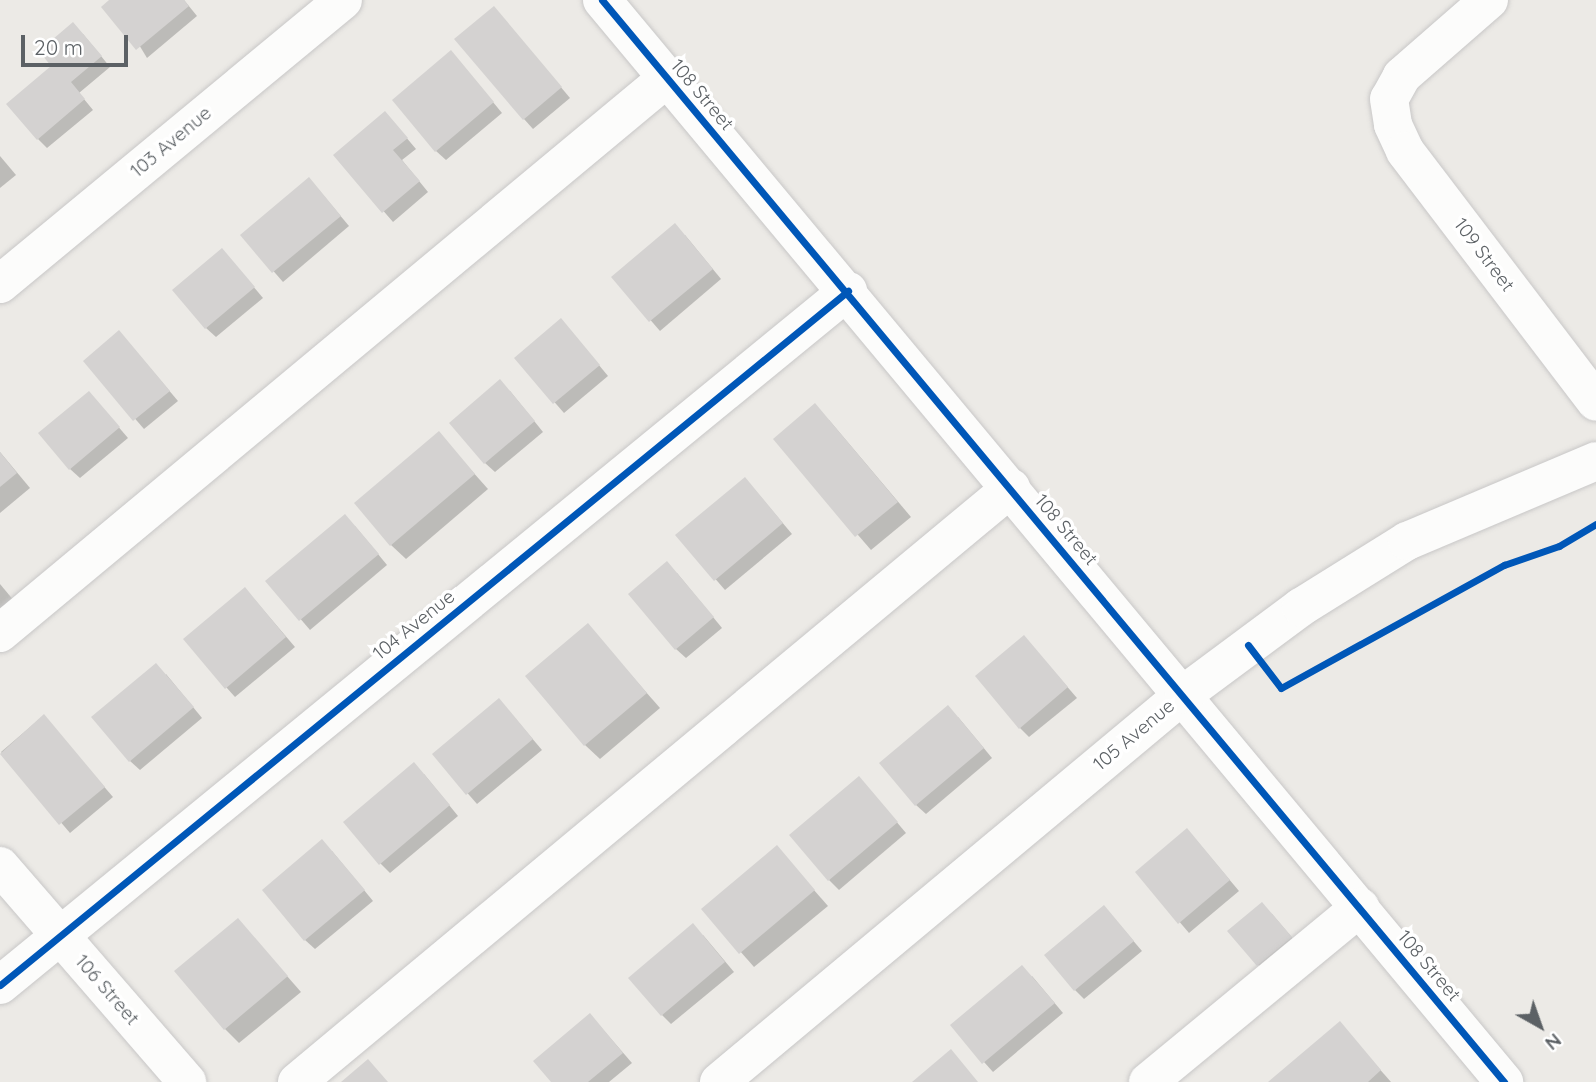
<!DOCTYPE html>
<style>
body{margin:0}
#map{position:relative;width:1596px;height:1082px;overflow:hidden;background:#eceae6;font-family:Quicksand,sans-serif}
div>[style]{position:absolute}
[style*='--x']{left:calc(var(--x)*1px);top:calc(var(--y)*1px);width:calc(var(--w)*1px);rotate:calc(var(--a)*1deg)}
.shadow>*{inset:0;background:#0003}
.building>*{inset:0;background:#d4d2d1}
.roads{filter:drop-shadow(0 0 2px #c8c7c7) drop-shadow(0 0 2px #c8c7c7)}
.minor>*{height:38px;margin:-19px;padding:0 19px;transform-origin:19px;border-radius:19px;background:#fcfcfb}
.cycleway>*{height:7px;margin:-3.5px;padding:0 3.5px;transform-origin:3.5px;border-radius:3.5px;background:#0057b8}
span{translate:-50% -50%;white-space:nowrap;text-align:center;line-height:1.15;-webkit-text-stroke:7px #fff;paint-order:stroke}
.street-label{font-size:19px;color:#5c6165}
.north{position:absolute;left:1505px;top:991px;width:70px;height:70px;-webkit-text-stroke:5px #fff;paint-order:stroke;rotate:140deg;font-size:19px;font-weight:700;line-height:28px;text-align:center;color:#5c6165}
.north::after{content:'';display:block;margin:auto;width:24px;height:32px;background:#5c6165;clip-path:polygon(50% 0,100% 100%,50% 72%,0 100%)}
.scale{position:absolute;left:21px;top:35px;width:107px;height:32px;box-sizing:border-box;border:4px solid #5c6165;border-top:0;padding-left:9px;font-size:21px;line-height:24px;white-space:nowrap;color:#5c6165;-webkit-text-stroke:5px #fff;paint-order:stroke}
</style>
<div id="map">
<div class="shadow">
<div style="clip-path:polygon(112px 0,184px 0,197px 16px,147px 58px)"></div>
<div style="clip-path:polygon(503px 18px,570px 98px,533px 129px,524px 119px)"></div>
<div style="clip-path:polygon(83px 34px,110px 67px,79px 93px,93px 110px,47px 148px,38px 139px,53px 66px)"></div>
<div style="clip-path:polygon(460px 62px,502px 113px,446px 160px,436px 151px)"></div>
<div style="clip-path:polygon(394px 123px,416px 149px,402px 160px,428px 192px,393px 222px,335px 155px)"></div>
<div style="clip-path:polygon(0 156px,16px 175px,0 188px)"></div>
<div style="clip-path:polygon(318px 189px,349px 226px,283px 282px,242px 235px)"></div>
<div style="clip-path:polygon(685px 235px,721px 279px,660px 331px,613px 277px)"></div>
<div style="clip-path:polygon(231px 260px,263px 298px,216px 337px,206px 328px)"></div>
<div style="clip-path:polygon(570px 330px,608px 376px,564px 413px,516px 358px)"></div>
<div style="clip-path:polygon(128px 342px,178px 401px,144px 429px,85px 361px)"></div>
<div style="clip-path:polygon(510px 391px,543px 432px,495px 472px,485px 463px)"></div>
<div style="clip-path:polygon(98px 403px,128px 438px,80px 478px,70px 469px)"></div>
<div style="clip-path:polygon(829px 420px,911px 517px,871px 550px,775px 439px)"></div>
<div style="clip-path:polygon(439px 434px,488px 489px,406px 559px,391px 545px)"></div>
<div style="clip-path:polygon(0 452px,30px 488px,0 513px)"></div>
<div style="clip-path:polygon(754px 489px,792px 534px,725px 590px,678px 536px)"></div>
<div style="clip-path:polygon(355px 526px,387px 565px,310px 630px,268px 581px)"></div>
<div style="clip-path:polygon(677px 573px,722px 628px,686px 658px,676px 649px)"></div>
<div style="clip-path:polygon(0 584px,15px 602px,0 614px)"></div>
<div style="clip-path:polygon(254px 599px,295px 647px,235px 697px,226px 687px)"></div>
<div style="clip-path:polygon(588px 626px,660px 708px,600px 759px,585px 745px)"></div>
<div style="clip-path:polygon(1024px 637px,1077px 698px,1029px 737px,1020px 728px)"></div>
<div style="clip-path:polygon(166px 674px,202px 718px,140px 770px,130px 761px)"></div>
<div style="clip-path:polygon(508px 710px,542px 750px,477px 804px,434px 755px)"></div>
<div style="clip-path:polygon(43px 716px,113px 797px,70px 833px,1px 752px)"></div>
<div style="clip-path:polygon(958px 717px,992px 758px,926px 814px,916px 805px)"></div>
<div style="clip-path:polygon(424px 774px,458px 816px,390px 873px,380px 863px)"></div>
<div style="clip-path:polygon(868px 788px,906px 833px,839px 890px,829px 880px)"></div>
<div style="clip-path:polygon(1196px 840px,1239px 891px,1189px 933px,1137px 872px)"></div>
<div style="clip-path:polygon(777px 848px,828px 906px,754px 967px,703px 909px)"></div>
<div style="clip-path:polygon(332px 851px,373px 901px,315px 949px,305px 940px)"></div>
<div style="clip-path:polygon(1272px 914px,1300px 947px,1267px 975px,1230px 932px)"></div>
<div style="clip-path:polygon(1113px 917px,1142px 951px,1084px 999px,1075px 990px)"></div>
<div style="clip-path:polygon(238px 920px,301px 992px,239px 1043px,225px 1029px)"></div>
<div style="clip-path:polygon(703px 935px,734px 972px,671px 1024px,662px 1015px)"></div>
<div style="clip-path:polygon(1032px 976px,1063px 1013px,993px 1072px,984px 1062px)"></div>
<div style="clip-path:polygon(1340px 1024px,1391px 1082px,1271px 1082px)"></div>
<div style="clip-path:polygon(599px 1025px,632px 1063px,609px 1082px,553px 1082px)"></div>
</div>
<div class="building">
<div style="clip-path:polygon(109px 0,184px 0,189px 6px,136px 50px,101px 7px)"></div>
<div style="clip-path:polygon(494px 6px,562px 87px,523px 120px,454px 39px)"></div>
<div style="clip-path:polygon(73px 22px,102px 56px,71px 82px,85px 99px,37px 140px,6px 104px,51px 66px,39px 51px)"></div>
<div style="clip-path:polygon(451px 50px,494px 102px,435px 152px,392px 100px)"></div>
<div style="clip-path:polygon(385px 111px,408px 138px,393px 150px,420px 181px,382px 213px,333px 155px)"></div>
<div style="clip-path:polygon(309px 177px,341px 216px,272px 273px,240px 235px)"></div>
<div style="clip-path:polygon(675px 223px,713px 269px,649px 322px,611px 277px)"></div>
<div style="clip-path:polygon(222px 248px,255px 287px,205px 329px,172px 290px)"></div>
<div style="clip-path:polygon(561px 318px,600px 365px,553px 404px,514px 358px)"></div>
<div style="clip-path:polygon(119px 330px,170px 391px,133px 421px,83px 361px)"></div>
<div style="clip-path:polygon(500px 379px,535px 421px,484px 464px,449px 423px)"></div>
<div style="clip-path:polygon(89px 391px,120px 427px,69px 470px,38px 433px)"></div>
<div style="clip-path:polygon(815px 403px,898px 502px,855px 537px,773px 439px)"></div>
<div style="clip-path:polygon(439px 431px,475px 474px,390px 546px,354px 503px)"></div>
<div style="clip-path:polygon(0 452px,17px 473px,0 487px)"></div>
<div style="clip-path:polygon(745px 477px,783px 523px,714px 581px,675px 535px)"></div>
<div style="clip-path:polygon(345px 514px,379px 554px,299px 621px,265px 581px)"></div>
<div style="clip-path:polygon(667px 561px,714px 617px,675px 650px,628px 594px)"></div>
<div style="clip-path:polygon(245px 587px,286px 637px,225px 689px,183px 639px)"></div>
<div style="clip-path:polygon(588px 623px,647px 693px,584px 746px,525px 676px)"></div>
<div style="clip-path:polygon(1024px 635px,1068px 687px,1019px 729px,975px 676px)"></div>
<div style="clip-path:polygon(156px 663px,194px 707px,129px 762px,91px 717px)"></div>
<div style="clip-path:polygon(499px 698px,533px 739px,466px 795px,432px 754px)"></div>
<div style="clip-path:polygon(948px 705px,984px 748px,915px 806px,879px 763px)"></div>
<div style="clip-path:polygon(44px 714px,105px 787px,59px 825px,0 754px)"></div>
<div style="clip-path:polygon(414px 762px,450px 805px,379px 865px,343px 822px)"></div>
<div style="clip-path:polygon(859px 776px,898px 822px,828px 881px,789px 835px)"></div>
<div style="clip-path:polygon(1187px 828px,1230px 880px,1178px 924px,1135px 872px)"></div>
<div style="clip-path:polygon(322px 839px,365px 890px,304px 941px,262px 890px)"></div>
<div style="clip-path:polygon(777px 845px,815px 890px,739px 954px,701px 909px)"></div>
<div style="clip-path:polygon(1262px 902px,1292px 937px,1257px 966px,1227px 931px)"></div>
<div style="clip-path:polygon(1104px 905px,1134px 941px,1074px 991px,1044px 955px)"></div>
<div style="clip-path:polygon(238px 918px,288px 976px,224px 1030px,174px 971px)"></div>
<div style="clip-path:polygon(693px 923px,725px 962px,661px 1016px,628px 978px)"></div>
<div style="clip-path:polygon(1022px 965px,1055px 1003px,982px 1064px,950px 1025px)"></div>
<div style="clip-path:polygon(590px 1013px,623px 1053px,588px 1082px,551px 1082px,533px 1061px)"></div>
<div style="clip-path:polygon(1340px 1021px,1381px 1070px,1368px 1082px,1268px 1082px)"></div>
<div style="clip-path:polygon(951px 1049px,978px 1082px,912px 1082px)"></div>
<div style="clip-path:polygon(368px 1059px,388px 1082px,341px 1082px)"></div>
</div>
<div class="roads">
<div class="minor">
<div style="--x:602;--y:0;--w:1409;--a:50.18"></div>
<div style="--x:1489;--y:0;--w:116;--a:138.9"></div>
<div style="--x:1402;--y:76;--w:26;--a:119"></div>
<div style="--x:1389;--y:99;--w:26;--a:81"></div>
<div style="--x:1393;--y:125;--w:29;--a:65"></div>
<div style="--x:1405;--y:151;--w:315;--a:52.7"></div>
<div style="--x:0;--y:284;--w:445;--a:-39.6"></div>
<div style="--x:0;--y:633;--w:868;--a:-39.76"></div>
<div style="--x:0;--y:866;--w:286;--a:49.1"></div>
<div style="--x:0;--y:985;--w:1096;--a:-39.3"></div>
<div style="--x:297;--y:1082;--w:929;--a:-39.76"></div>
<div style="--x:719;--y:1082;--w:606;--a:-39.84"></div>
<div style="--x:1184;--y:694;--w:146;--a:-36.6"></div>
<div style="--x:1301;--y:607;--w:125;--a:-31.9"></div>
<div style="--x:1407;--y:541;--w:205;--a:-22.9"></div>
<div style="--x:1148;--y:1082;--w:275;--a:-39.5"></div>
</div>
</div>
<div class="cycleway">
<div style="--x:602;--y:0;--w:1409;--a:50.18"></div>
<div style="--x:1248;--y:645;--w:54;--a:52.5"></div>
<div style="--x:1281;--y:688;--w:255;--a:-28.9"></div>
<div style="--x:1504;--y:565;--w:58;--a:-19.1"></div>
<div style="--x:1559;--y:546;--w:43;--a:-30.7"></div>
<div style="--x:0;--y:985;--w:1096;--a:-39.3"></div>
</div>
<div class="street-label">
<span style="left:702px;top:95px;rotate:50deg">108 Street</span>
<span style="left:171px;top:142px;rotate:-40deg">103 Avenue</span>
<span style="left:1484px;top:255px;rotate:53deg">109 Street</span>
<span style="left:1066px;top:530px;rotate:50deg">108 Street</span>
<span style="left:414px;top:625px;rotate:-39deg">104 Avenue</span>
<span style="left:1134px;top:735px;rotate:-40deg">105 Avenue</span>
<span style="left:1429px;top:966px;rotate:50deg">108 Street</span>
<span style="left:107px;top:990px;rotate:49deg">106 Street</span>
</div>
<div class="north">N</div>
<div class="scale">20 m</div>
</div>
